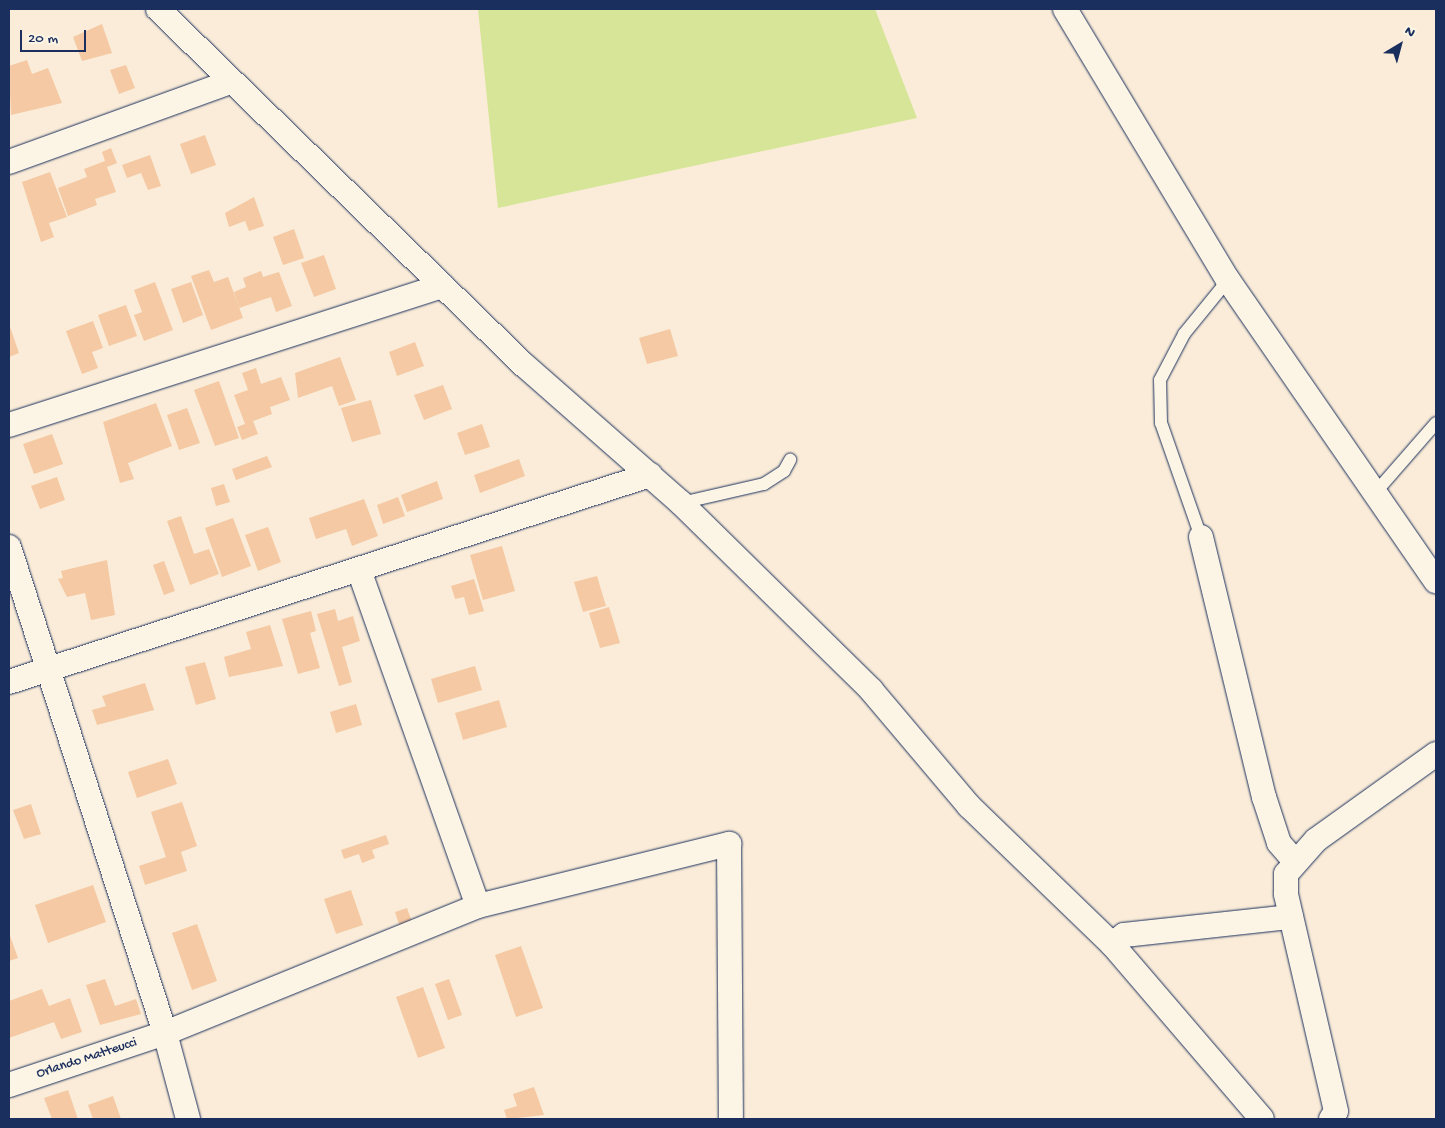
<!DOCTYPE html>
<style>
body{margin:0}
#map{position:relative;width:1445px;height:1128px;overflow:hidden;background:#faecd8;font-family:"Gochi Hand",sans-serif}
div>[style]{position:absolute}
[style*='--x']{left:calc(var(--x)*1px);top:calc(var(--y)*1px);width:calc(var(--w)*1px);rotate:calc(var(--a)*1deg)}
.green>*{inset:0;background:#d6e598}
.building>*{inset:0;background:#f4c9a3}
.roads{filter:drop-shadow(0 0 1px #1b2f5e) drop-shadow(0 0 1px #1b2f5e)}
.service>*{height:12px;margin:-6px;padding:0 6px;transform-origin:6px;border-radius:6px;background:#fcf5e5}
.minor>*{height:24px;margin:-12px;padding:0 12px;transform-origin:12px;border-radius:12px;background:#fcf5e5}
span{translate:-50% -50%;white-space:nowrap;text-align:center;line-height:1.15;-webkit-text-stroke:4px #fcf5e5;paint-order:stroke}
.street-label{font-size:14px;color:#1b2f5e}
.frame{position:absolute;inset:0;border:10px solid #1b2f5e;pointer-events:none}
.north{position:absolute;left:1375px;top:20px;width:50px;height:50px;-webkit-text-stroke:4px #fcf5e5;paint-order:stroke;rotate:37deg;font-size:14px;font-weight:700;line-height:20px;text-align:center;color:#1b2f5e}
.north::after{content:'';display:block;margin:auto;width:18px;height:22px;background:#1b2f5e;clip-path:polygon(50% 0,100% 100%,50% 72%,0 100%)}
.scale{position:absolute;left:20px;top:30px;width:66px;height:22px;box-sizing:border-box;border:2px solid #1b2f5e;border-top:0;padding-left:6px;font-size:15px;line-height:18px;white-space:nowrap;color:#1b2f5e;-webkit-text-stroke:4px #fcf5e5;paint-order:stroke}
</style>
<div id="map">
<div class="green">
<div style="clip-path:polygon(478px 9px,875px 9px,917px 118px,498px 208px)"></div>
</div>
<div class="building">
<div style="clip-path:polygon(102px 24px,112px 53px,82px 61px,73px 37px)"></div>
<div style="clip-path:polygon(27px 60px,32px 74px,48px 68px,62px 103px,11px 115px,9px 66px)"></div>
<div style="clip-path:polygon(126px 65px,135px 88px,119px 94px,110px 70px)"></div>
<div style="clip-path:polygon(205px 135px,216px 165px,191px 174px,180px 144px)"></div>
<div style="clip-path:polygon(111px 148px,117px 163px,107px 167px,116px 192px,95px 199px,97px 205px,68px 216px,58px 188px,87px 177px,84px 169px,105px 161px,102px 152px)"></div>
<div style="clip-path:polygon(150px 155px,161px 186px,148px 190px,141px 173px,127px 178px,122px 165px)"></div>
<div style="clip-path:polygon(50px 172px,67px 217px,49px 223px,54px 237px,41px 242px,22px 182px)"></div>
<div style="clip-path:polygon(254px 197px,264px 226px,249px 231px,245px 221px,229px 227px,225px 213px)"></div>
<div style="clip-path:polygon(294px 229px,304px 258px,283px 265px,273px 237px)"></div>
<div style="clip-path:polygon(324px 255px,336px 289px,314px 297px,301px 263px)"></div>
<div style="clip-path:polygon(209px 270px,214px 282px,228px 277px,243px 318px,211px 330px,191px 276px)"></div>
<div style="clip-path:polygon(261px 271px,263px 277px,279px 272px,292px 306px,276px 312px,271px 297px,239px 308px,234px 292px,246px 287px,243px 278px)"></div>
<div style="clip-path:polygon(155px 282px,173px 330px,144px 341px,134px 315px,142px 312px,134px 290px)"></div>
<div style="clip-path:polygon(191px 282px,203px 315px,183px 323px,171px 289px)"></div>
<div style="clip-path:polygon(126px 305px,137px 336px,109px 346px,98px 315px)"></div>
<div style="clip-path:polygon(93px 321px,103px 348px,92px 352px,98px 368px,82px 374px,66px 331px)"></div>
<div style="clip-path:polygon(9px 324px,19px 353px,9px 357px)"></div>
<div style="clip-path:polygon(670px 329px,678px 356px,647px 364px,639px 338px)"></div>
<div style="clip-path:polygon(415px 342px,424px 366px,397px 376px,389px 352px)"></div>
<div style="clip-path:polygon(340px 357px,356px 400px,339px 406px,332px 386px,298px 398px,295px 373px)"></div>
<div style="clip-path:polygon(256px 368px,261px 384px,281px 377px,290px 400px,270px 407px,272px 414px,253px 421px,258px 434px,242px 440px,237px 427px,245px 424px,234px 395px,248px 390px,242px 373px)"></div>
<div style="clip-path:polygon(219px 381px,239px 438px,215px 446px,194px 390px)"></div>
<div style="clip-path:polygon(443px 385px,452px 409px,424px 420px,414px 395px)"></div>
<div style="clip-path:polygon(371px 400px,381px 434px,352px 442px,341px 408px)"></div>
<div style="clip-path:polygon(156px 403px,172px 446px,128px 463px,134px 479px,120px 483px,103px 422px)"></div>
<div style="clip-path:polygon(187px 408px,200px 443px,179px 450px,167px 415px)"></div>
<div style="clip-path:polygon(482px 424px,490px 447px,465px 455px,457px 433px)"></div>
<div style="clip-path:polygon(52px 434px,63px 464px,34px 474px,23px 444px)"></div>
<div style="clip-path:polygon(267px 456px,272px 467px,236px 480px,232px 469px)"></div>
<div style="clip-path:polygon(519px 459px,525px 476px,480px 493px,474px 475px)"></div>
<div style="clip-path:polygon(57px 477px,65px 500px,40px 509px,31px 486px)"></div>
<div style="clip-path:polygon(437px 481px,443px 499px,407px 512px,401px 495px)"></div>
<div style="clip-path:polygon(224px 484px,230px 502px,216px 506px,211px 488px)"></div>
<div style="clip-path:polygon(398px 497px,405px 516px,383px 524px,377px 505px)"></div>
<div style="clip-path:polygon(364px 499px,378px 536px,352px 546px,346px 529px,316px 539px,309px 518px)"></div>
<div style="clip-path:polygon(181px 516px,194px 554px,209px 549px,219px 574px,190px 585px,167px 521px)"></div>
<div style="clip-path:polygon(233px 518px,251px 566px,222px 577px,205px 528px)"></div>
<div style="clip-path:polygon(268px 527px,281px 562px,258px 571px,245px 535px)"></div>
<div style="clip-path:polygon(502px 546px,515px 591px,483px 600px,470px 555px)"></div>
<div style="clip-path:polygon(107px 560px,115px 615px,91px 620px,85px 593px,67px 597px,58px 579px,63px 578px,61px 571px)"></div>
<div style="clip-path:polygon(164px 561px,175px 591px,164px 595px,153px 565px)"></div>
<div style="clip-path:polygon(597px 576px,606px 606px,583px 612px,574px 582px)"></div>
<div style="clip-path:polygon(474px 579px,484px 611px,469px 615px,464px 597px,455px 599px,451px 586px)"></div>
<div style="clip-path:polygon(609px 607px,620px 643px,600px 648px,589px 613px)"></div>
<div style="clip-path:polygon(335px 609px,338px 621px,353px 616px,360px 641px,342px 647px,352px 682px,339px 686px,317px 614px)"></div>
<div style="clip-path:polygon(311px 611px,316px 631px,310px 633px,320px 668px,298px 674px,282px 619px)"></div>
<div style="clip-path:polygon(270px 625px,283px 666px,229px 677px,224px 657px,251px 649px,246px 632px)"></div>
<div style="clip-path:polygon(205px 662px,216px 699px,196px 705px,185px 667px)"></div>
<div style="clip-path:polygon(475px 666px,482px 690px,438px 703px,431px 679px)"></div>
<div style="clip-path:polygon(145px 683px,154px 710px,97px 725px,92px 710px,106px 706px,102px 696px)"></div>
<div style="clip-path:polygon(499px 700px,507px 727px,463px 740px,455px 713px)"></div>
<div style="clip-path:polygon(356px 704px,362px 725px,336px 733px,330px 712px)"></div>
<div style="clip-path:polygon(168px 759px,177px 784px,137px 798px,128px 772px)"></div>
<div style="clip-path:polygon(182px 802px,197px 846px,181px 852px,187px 871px,145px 885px,139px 866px,166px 857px,151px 812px)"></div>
<div style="clip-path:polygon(31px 804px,41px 834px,24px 839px,13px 810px)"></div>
<div style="clip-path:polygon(386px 835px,389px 844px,372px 850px,375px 858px,362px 863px,359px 854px,344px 859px,341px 850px)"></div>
<div style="clip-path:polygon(93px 885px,106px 922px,48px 943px,35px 905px)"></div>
<div style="clip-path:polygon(351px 890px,363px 925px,336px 934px,324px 899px)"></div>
<div style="clip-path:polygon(407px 908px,413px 925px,401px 930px,395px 912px)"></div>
<div style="clip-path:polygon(197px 924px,217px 981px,192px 990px,172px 933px)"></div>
<div style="clip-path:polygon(9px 933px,18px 958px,9px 961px)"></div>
<div style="clip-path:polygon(521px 946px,543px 1008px,516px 1017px,495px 955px)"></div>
<div style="clip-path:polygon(105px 979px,115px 1006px,136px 999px,141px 1014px,100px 1025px,86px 985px)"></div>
<div style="clip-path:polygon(449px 979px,462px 1015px,448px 1020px,435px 984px)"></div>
<div style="clip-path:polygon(423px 987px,445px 1048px,418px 1058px,396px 997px)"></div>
<div style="clip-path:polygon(42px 989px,49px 1006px,70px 998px,82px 1032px,61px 1039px,54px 1022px,9px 1038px,9px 1001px)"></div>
<div style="clip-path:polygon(534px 1087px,544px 1115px,507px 1119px,504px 1110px,517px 1106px,513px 1094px)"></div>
<div style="clip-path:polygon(68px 1090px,78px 1119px,52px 1119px,44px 1098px)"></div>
<div style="clip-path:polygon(113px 1096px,121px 1119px,93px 1119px,88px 1105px)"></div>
</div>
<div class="roads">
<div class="service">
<div style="--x:1375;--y:493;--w:93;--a:-48.9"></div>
<div style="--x:681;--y:503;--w:85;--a:-12.9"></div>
<div style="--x:764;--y:484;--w:24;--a:-33"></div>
<div style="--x:784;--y:471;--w:13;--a:-61"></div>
<div style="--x:1201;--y:537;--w:121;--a:-109.3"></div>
<div style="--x:1161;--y:423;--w:43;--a:-91.3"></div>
<div style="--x:1160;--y:380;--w:52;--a:-62.4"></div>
<div style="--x:1184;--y:334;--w:70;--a:-50.8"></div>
</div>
<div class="minor">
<div style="--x:158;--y:9;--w:511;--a:44.21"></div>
<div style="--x:524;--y:365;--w:209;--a:41.3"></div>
<div style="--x:681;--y:503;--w:267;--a:44.5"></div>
<div style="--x:871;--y:690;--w:152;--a:49.8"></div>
<div style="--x:969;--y:806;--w:199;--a:44"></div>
<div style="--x:1112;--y:944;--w:230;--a:49.4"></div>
<div style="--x:1065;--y:9;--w:316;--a:59"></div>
<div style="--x:1228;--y:280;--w:366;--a:55.4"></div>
<div style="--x:9;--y:162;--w:235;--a:-19.9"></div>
<div style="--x:9;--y:425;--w:455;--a:-17.8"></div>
<div style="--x:1201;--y:537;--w:268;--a:76.4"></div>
<div style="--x:1264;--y:797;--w:48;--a:71.9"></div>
<div style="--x:1279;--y:843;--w:23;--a:49"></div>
<div style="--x:9;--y:547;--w:510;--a:72.2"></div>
<div style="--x:165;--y:1033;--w:89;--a:75"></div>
<div style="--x:359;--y:570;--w:356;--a:70.5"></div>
<div style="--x:9;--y:682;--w:674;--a:-17.9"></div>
<div style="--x:1112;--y:944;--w:15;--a:-37"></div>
<div style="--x:1124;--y:935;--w:168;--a:-6.2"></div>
<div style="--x:9;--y:1085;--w:164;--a:-18.4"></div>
<div style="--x:165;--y:1033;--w:338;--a:-22.1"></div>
<div style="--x:478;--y:906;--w:259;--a:-13.9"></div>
<div style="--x:729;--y:844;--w:275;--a:89.6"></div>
<div style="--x:1331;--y:1119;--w:9;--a:-58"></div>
<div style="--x:1336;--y:1111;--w:223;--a:-103"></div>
<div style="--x:1286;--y:894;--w:20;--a:-90"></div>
<div style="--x:1286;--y:874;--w:45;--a:-48.6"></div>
<div style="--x:1316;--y:840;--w:148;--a:-35.6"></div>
</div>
</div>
<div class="street-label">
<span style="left:87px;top:1059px;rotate:-18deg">Orlando Matteucci</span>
</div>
<div class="frame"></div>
<div class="north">N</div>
<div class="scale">20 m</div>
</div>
